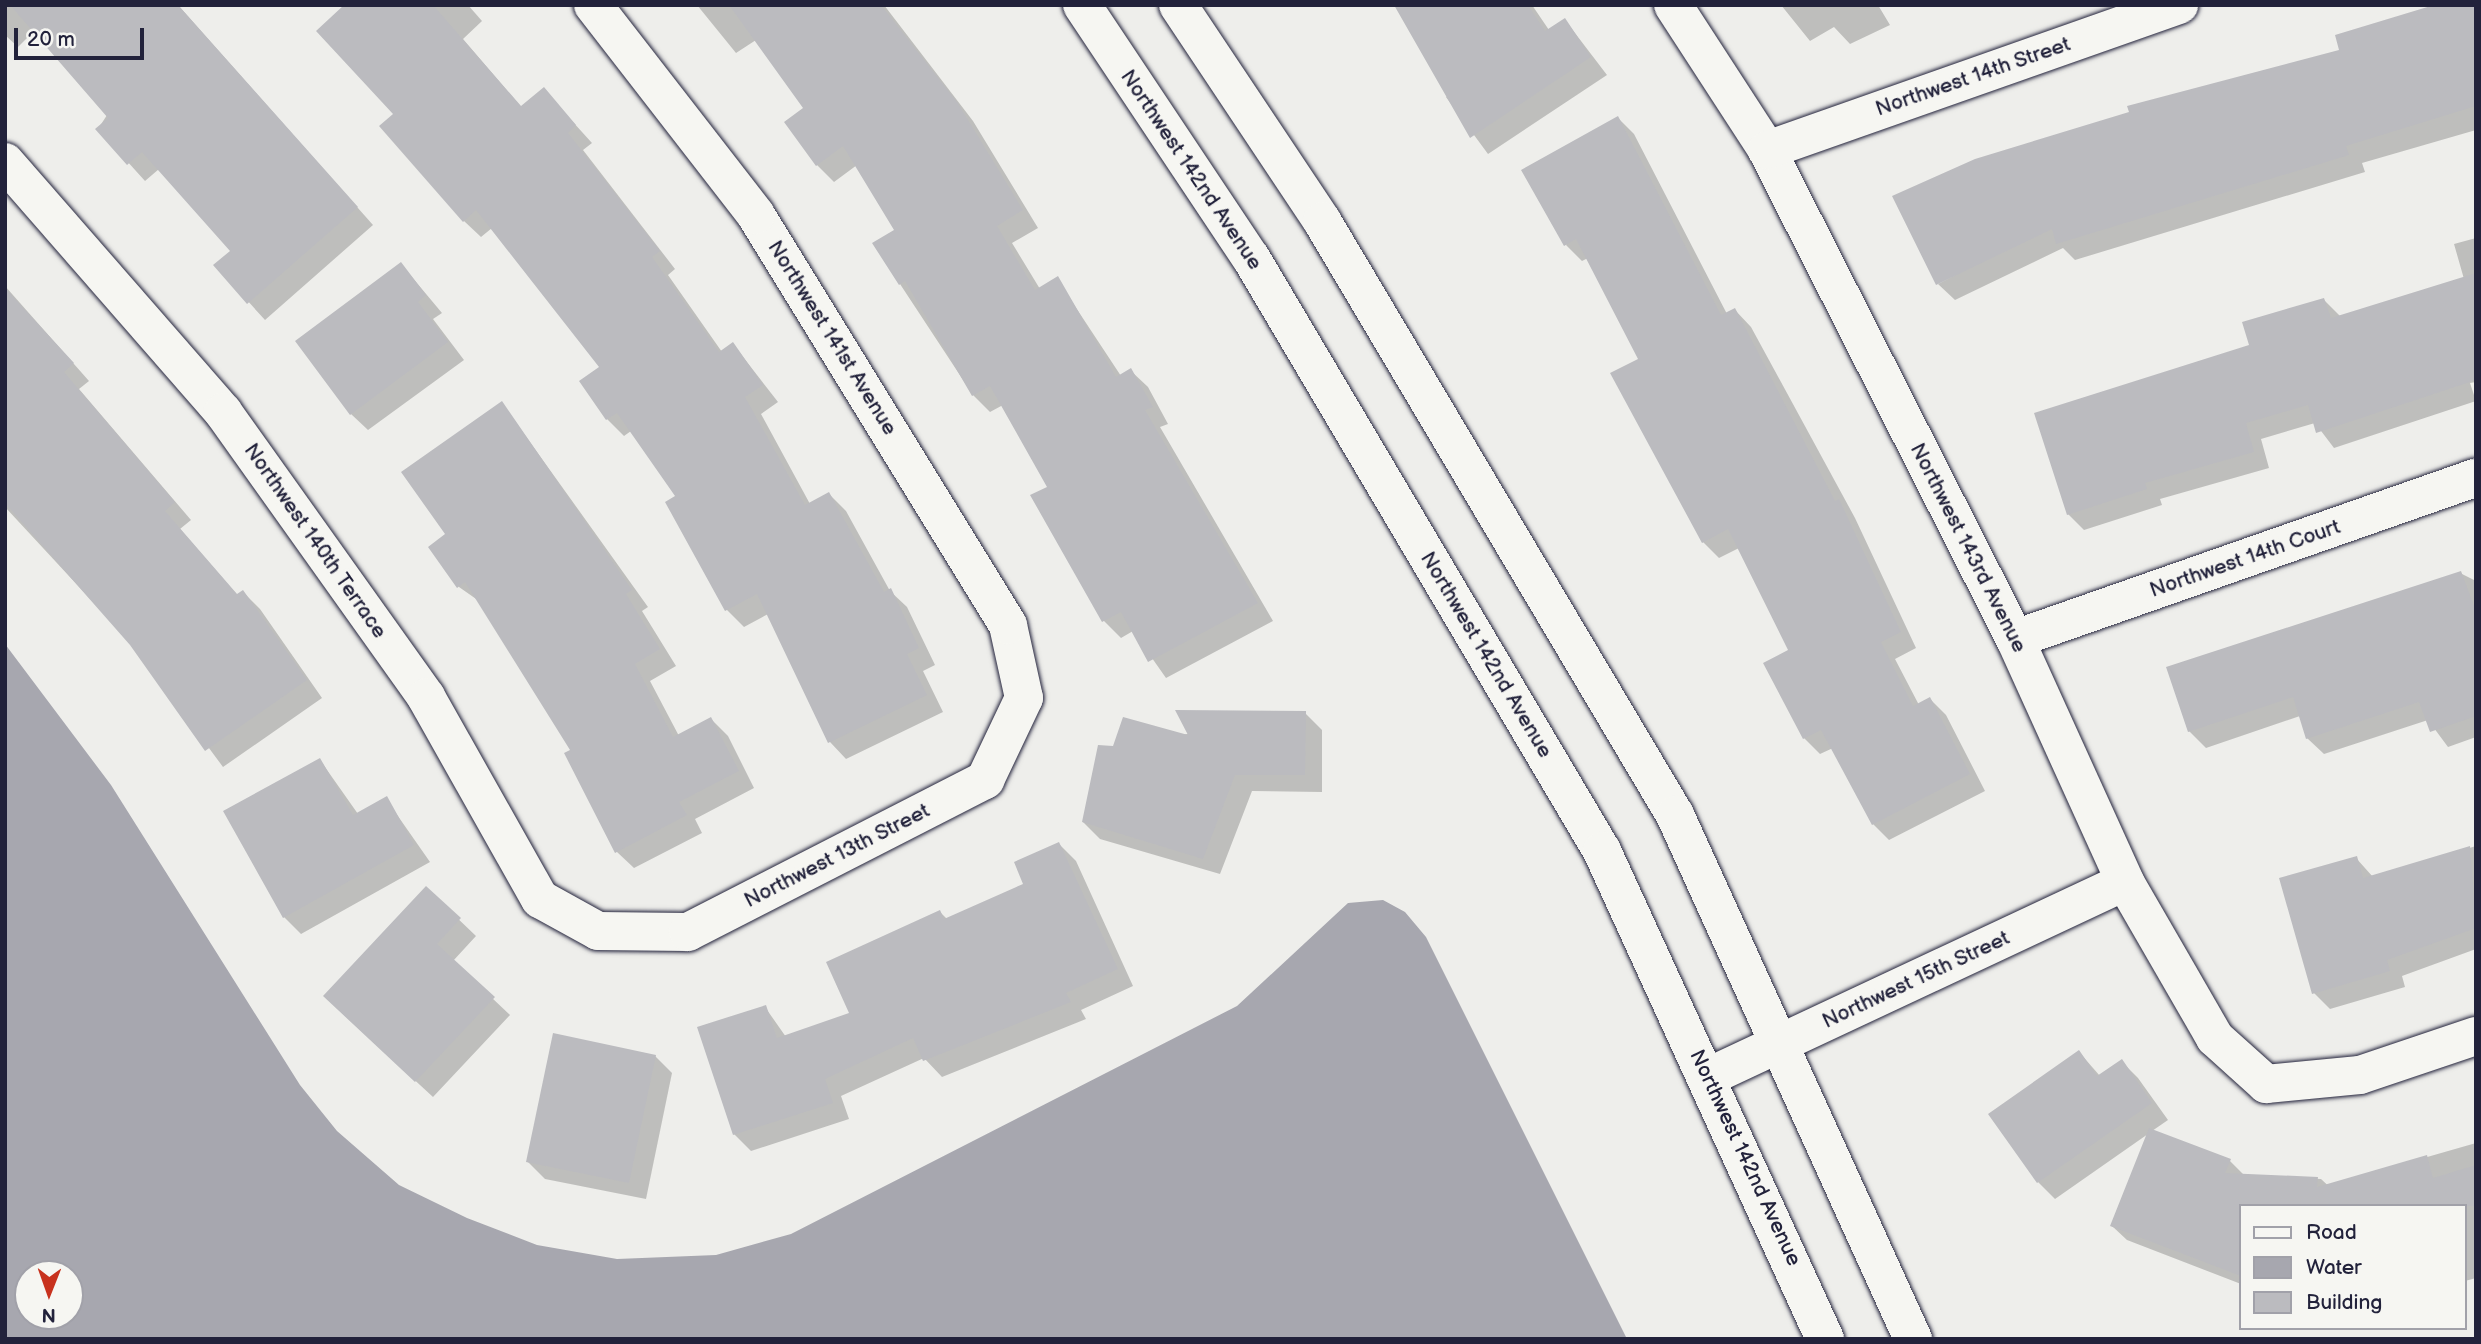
<!DOCTYPE html>
<style>
body{margin:0}
#map{position:relative;width:2481px;height:1344px;overflow:hidden;background:#eeeeeb;font-family:"Balsamiq Sans",sans-serif}
div>[style]{position:absolute}
[style*='--x']{left:calc(var(--x)*1px);top:calc(var(--y)*1px);width:calc(var(--w)*1px);rotate:calc(var(--a)*1deg)}
.water>*{inset:0;background:#a7a7af}
.shadow>*{inset:0;background:#0003}
.building>*{inset:0;background:#bbbbbf}
.roads{filter:drop-shadow(0 0 2px #22223b) drop-shadow(0 0 2px #22223b)}
.minor>*{height:38px;margin:-19px;padding:0 19px;transform-origin:19px;border-radius:19px;background:#f6f6f2}
span{translate:-50% -50%;white-space:nowrap;text-align:center;line-height:1.15;-webkit-text-stroke:5px #f6f6f2;paint-order:stroke}
.street-label{font-size:21px;color:#22223b}
.frame{position:absolute;inset:0;border:7px solid #22223b;pointer-events:none}
.legend{position:absolute;left:2239px;top:1204px;width:228px;height:126px;box-sizing:border-box;background:#f6f6f2;border:2px solid #a1a1a9;margin:0;padding:9px 12px;list-style:none;font-size:21px;color:#22223b}
.legend li{display:flex;align-items:center;gap:14px;height:35px}
.legend b{width:35px;border:2px solid #a1a1a9}
.north{position:absolute;left:14px;top:1260px;width:70px;height:70px;box-sizing:border-box;background:#f6f6f2;border:2px solid #a1a1a9;border-radius:50%;rotate:181deg;font-size:19px;font-weight:700;line-height:28px;text-align:center;color:#22223b}
.north::after{content:'';display:block;margin:auto;width:24px;height:32px;background:#c8321e;clip-path:polygon(50% 0,100% 100%,50% 72%,0 100%)}
.scale{position:absolute;left:14px;top:28px;width:130px;height:32px;box-sizing:border-box;border:4px solid #22223b;border-top:0;padding-left:9px;font-size:21px;line-height:24px;white-space:nowrap;color:#22223b;-webkit-text-stroke:5px #f6f6f2;paint-order:stroke}
</style>
<div id="map">
<div class="water">
<div style="clip-path:polygon(evenodd,5px 644px,111px 785px,300px 1085px,337px 1131px,399px 1185px,467px 1218px,537px 1245px,617px 1259px,716px 1255px,791px 1234px,1237px 1006px,1348px 903px,1383px 900px,1405px 912px,1426px 937px,1627px 1339px,5px 1339px,5px 644px,28px 1274px,70px 1274px,70px 1316px,28px 1316px,28px 1274px)"></div>
</div>
<div class="shadow">
<div style="clip-path:polygon(5px 5px,60px 5px,18px 47px,5px 35px)"></div>
<div style="clip-path:polygon(178px 5px,373px 225px,265px 320px,215px 265px,232px 251px,159px 169px,145px 181px,98px 129px)"></div>
<div style="clip-path:polygon(343px 5px,468px 5px,482px 21px,463px 39px,522px 108px,543px 89px,592px 143px,583px 150px,675px 269px,668px 275px,722px 352px,733px 344px,778px 402px,761px 414px,810px 504px,829px 494px,846px 511px,890px 591px,907px 607px,935px 665px,923px 671px,943px 712px,846px 759px,830px 742px,768px 614px,744px 627px,727px 610px,678px 497px,631px 431px,624px 436px,607px 419px,601px 368px,492px 228px,481px 237px,464px 221px,396px 114px)"></div>
<div style="clip-path:polygon(697px 5px,884px 5px,973px 121px,1038px 228px,1012px 243px,1040px 289px,1057px 279px,1121px 376px,1131px 371px,1148px 387px,1168px 424px,1160px 427px,1273px 621px,1166px 678px,1133px 631px,1121px 638px,1104px 621px,1049px 488px,1003px 405px,990px 412px,973px 395px,900px 284px,896px 231px,857px 165px,834px 182px,817px 165px,806px 108px,756px 40px,736px 53px)"></div>
<div style="clip-path:polygon(1396px 5px,1532px 5px,1549px 30px,1565px 20px,1607px 75px,1488px 154px,1446px 97px,1452px 93px)"></div>
<div style="clip-path:polygon(1781px 5px,1878px 5px,1890px 25px,1850px 44px,1834px 27px,1810px 41px)"></div>
<div style="clip-path:polygon(2476px 5px,2476px 130px,2362px 163px,2365px 172px,2075px 260px,2063px 248px,1955px 300px,1938px 284px)"></div>
<div style="clip-path:polygon(1618px 118px,1634px 134px,1727px 314px,1735px 310px,1751px 327px,1855px 518px,1916px 648px,1895px 659px,1919px 705px,1930px 699px,1946px 715px,1985px 791px,1889px 840px,1873px 824px,1833px 748px,1820px 754px,1804px 738px,1790px 651px,1739px 548px,1719px 558px,1703px 542px,1640px 360px,1588px 258px,1582px 261px,1566px 245px)"></div>
<div style="clip-path:polygon(2476px 238px,2476px 382px,2470px 383px,2476px 401px,2334px 448px,2315px 423px,2261px 439px,2269px 468px,2160px 499px,2162px 505px,2084px 530px,2068px 514px,2251px 346px,2324px 300px,2341px 317px,2464px 279px,2454px 244px)"></div>
<div style="clip-path:polygon(401px 264px,442px 313px,433px 319px,464px 360px,368px 430px,351px 414px)"></div>
<div style="clip-path:polygon(5px 286px,89px 381px,79px 389px,191px 520px,180px 529px,238px 596px,243px 592px,260px 609px,322px 698px,223px 767px,132px 644px,5px 507px)"></div>
<div style="clip-path:polygon(502px 403px,648px 607px,642px 611px,676px 666px,650px 681px,679px 736px,711px 719px,728px 736px,754px 788px,695px 819px,702px 833px,634px 868px,617px 852px,572px 751px,479px 601px,459px 587px,430px 547px,448px 535px)"></div>
<div style="clip-path:polygon(2460px 573px,2476px 581px,2476px 737px,2448px 747px,2428px 720px,2324px 754px,2307px 738px,2300px 716px,2206px 748px,2189px 731px)"></div>
<div style="clip-path:polygon(1305px 713px,1322px 730px,1322px 792px,1252px 791px,1220px 874px,1100px 839px,1083px 822px,1114px 747px)"></div>
<div style="clip-path:polygon(320px 760px,358px 814px,386px 799px,430px 862px,301px 934px,284px 917px)"></div>
<div style="clip-path:polygon(1059px 844px,1076px 861px,1133px 986px,1081px 1010px,1086px 1019px,942px 1077px,924px 1058px,841px 1096px,849px 1119px,751px 1151px,734px 1134px,765px 1007px,786px 1037px,852px 1014px,940px 912px,948px 920px,1025px 885px)"></div>
<div style="clip-path:polygon(2476px 846px,2476px 949px,2402px 976px,2405px 987px,2330px 1009px,2314px 993px,2356px 858px,2373px 877px)"></div>
<div style="clip-path:polygon(427px 889px,476px 936px,453px 961px,510px 1015px,433px 1097px,342px 1013px)"></div>
<div style="clip-path:polygon(2079px 1052px,2100px 1076px,2121px 1061px,2138px 1078px,2168px 1120px,2152px 1131px,2230px 1161px,2245px 1176px,2321px 1179px,2336px 1193px,2241px 1206px,2241px 1284px,2127px 1240px,2112px 1226px,2148px 1134px,2055px 1199px,2038px 1182px)"></div>
<div style="clip-path:polygon(655px 1056px,672px 1073px,646px 1199px,545px 1179px,528px 1162px)"></div>
<div style="clip-path:polygon(2476px 1143px,2476px 1278px,2465px 1281px,2465px 1206px,2354px 1178px)"></div>
</div>
<div class="building">
<div style="clip-path:polygon(10px 5px,178px 5px,358px 207px,247px 304px,213px 265px,230px 251px,142px 152px,127px 165px,95px 129px,108px 118px)"></div>
<div style="clip-path:polygon(344px 5px,433px 5px,521px 106px,544px 87px,576px 125px,568px 133px,660px 251px,652px 257px,719px 352px,733px 342px,763px 385px,745px 397px,805px 505px,829px 492px,884px 592px,891px 588px,919px 648px,907px 654px,927px 695px,828px 743px,757px 594px,725px 611px,665px 502px,675px 496px,617px 413px,606px 420px,579px 381px,599px 367px,476px 210px,463px 222px,379px 126px,393px 114px,316px 31px)"></div>
<div style="clip-path:polygon(729px 5px,881px 5px,957px 102px,1023px 210px,997px 226px,1035px 290px,1058px 276px,1116px 377px,1131px 368px,1153px 407px,1145px 410px,1258px 603px,1148px 662px,1121px 612px,1102px 622px,1030px 495px,1047px 487px,990px 386px,972px 396px,905px 281px,899px 285px,872px 243px,894px 230px,843px 146px,816px 166px,784px 122px,803px 108px)"></div>
<div style="clip-path:polygon(1394px 5px,1528px 5px,1545px 31px,1565px 18px,1591px 57px,1470px 138px)"></div>
<div style="clip-path:polygon(2434px 5px,2476px 5px,2476px 106px,2346px 146px,2349px 155px,2056px 244px,2052px 229px,1936px 285px,1892px 196px,1975px 159px,2129px 112px,2127px 106px,2339px 50px,2335px 35px)"></div>
<div style="clip-path:polygon(1618px 116px,1721px 315px,1735px 308px,1835px 501px,1839px 499px,1901px 632px,1881px 642px,1913px 706px,1930px 697px,1970px 774px,1872px 825px,1821px 730px,1803px 739px,1763px 663px,1788px 650px,1728px 529px,1702px 543px,1610px 373px,1638px 359px,1576px 239px,1564px 246px,1521px 170px)"></div>
<div style="clip-path:polygon(401px 262px,426px 295px,418px 302px,448px 342px,350px 415px,295px 341px)"></div>
<div style="clip-path:polygon(2476px 273px,2476px 380px,2316px 433px,2308px 405px,2246px 423px,2254px 452px,2145px 483px,2147px 489px,2067px 515px,2034px 413px,2249px 345px,2242px 322px,2324px 298px,2331px 318px)"></div>
<div style="clip-path:polygon(5px 288px,74px 363px,64px 372px,175px 502px,165px 511px,237px 594px,243px 590px,307px 680px,205px 751px,130px 645px,5px 503px)"></div>
<div style="clip-path:polygon(502px 401px,632px 590px,626px 594px,660px 649px,635px 664px,673px 737px,711px 717px,739px 771px,679px 802px,687px 815px,615px 853px,564px 753px,570px 750px,465px 582px,457px 588px,428px 547px,445px 534px,401px 472px)"></div>
<div style="clip-path:polygon(2461px 571px,2476px 611px,2476px 716px,2430px 732px,2419px 702px,2306px 739px,2293px 697px,2188px 732px,2166px 667px)"></div>
<div style="clip-path:polygon(1175px 710px,1306px 711px,1305px 775px,1235px 775px,1203px 859px,1082px 822px,1098px 745px,1113px 746px,1123px 717px,1188px 735px)"></div>
<div style="clip-path:polygon(320px 758px,353px 815px,387px 796px,414px 845px,283px 918px,223px 811px)"></div>
<div style="clip-path:polygon(1059px 842px,1118px 969px,1066px 993px,1071px 1002px,923px 1061px,913px 1038px,825px 1079px,833px 1103px,733px 1135px,697px 1027px,766px 1005px,777px 1038px,849px 1013px,826px 962px,940px 910px,944px 919px,1023px 884px,1014px 862px)"></div>
<div style="clip-path:polygon(2470px 846px,2476px 928px,2387px 960px,2390px 971px,2312px 994px,2279px 878px,2357px 856px,2363px 878px)"></div>
<div style="clip-path:polygon(426px 886px,461px 918px,437px 944px,495px 997px,415px 1082px,323px 996px)"></div>
<div style="clip-path:polygon(553px 1033px,656px 1055px,629px 1183px,526px 1162px)"></div>
<div style="clip-path:polygon(2079px 1050px,2097px 1076px,2122px 1059px,2152px 1103px,2037px 1183px,1988px 1114px)"></div>
<div style="clip-path:polygon(2149px 1128px,2231px 1159px,2225px 1173px,2318px 1177px,2317px 1187px,2427px 1155px,2433px 1178px,2476px 1165px,2476px 1206px,2241px 1206px,2241px 1276px,2110px 1226px)"></div>
</div>
<div class="roads">
<div class="minor">
<div style="--x:1082;--y:5;--w:304;--a:56.3"></div>
<div style="--x:1251;--y:258;--w:689;--a:59.38"></div>
<div style="--x:1602;--y:851;--w:537;--a:65.44"></div>
<div style="--x:1178;--y:5;--w:260;--a:56.3"></div>
<div style="--x:1322;--y:221;--w:691;--a:59.28"></div>
<div style="--x:1675;--y:815;--w:576;--a:65.57"></div>
<div style="--x:1673;--y:5;--w:173;--a:57"></div>
<div style="--x:1767;--y:150;--w:548;--a:63.11"></div>
<div style="--x:2015;--y:639;--w:267;--a:65.6"></div>
<div style="--x:2125;--y:882;--w:180;--a:60"></div>
<div style="--x:2215;--y:1038;--w:69;--a:42"></div>
<div style="--x:2266;--y:1084;--w:94;--a:-5.5"></div>
<div style="--x:2360;--y:1075;--w:122;--a:-18.6"></div>
<div style="--x:1767;--y:150;--w:437;--a:-19.4"></div>
<div style="--x:5;--y:162;--w:332;--a:48.9"></div>
<div style="--x:223;--y:412;--w:350;--a:54.5"></div>
<div style="--x:426;--y:697;--w:232;--a:60.6"></div>
<div style="--x:540;--y:899;--w:66;--a:28.9"></div>
<div style="--x:598;--y:931;--w:90;--a:0.6"></div>
<div style="--x:688;--y:932;--w:334;--a:-27.1"></div>
<div style="--x:985;--y:780;--w:91;--a:-64.6"></div>
<div style="--x:1024;--y:698;--w:75;--a:-102.4"></div>
<div style="--x:1008;--y:625;--w:481;--a:-121.6"></div>
<div style="--x:756;--y:215;--w:266;--a:-127.8"></div>
<div style="--x:2015;--y:639;--w:488;--a:-19.3"></div>
<div style="--x:1708;--y:1077;--w:460;--a:-25.1"></div>
</div>
</div>
<div class="street-label">
<span style="left:1973px;top:77px;rotate:-19deg">Northwest 14th Street</span>
<span style="left:1191px;top:170px;rotate:56deg">Northwest 142nd Avenue</span>
<span style="left:832px;top:338px;rotate:58deg">Northwest 141st Avenue</span>
<span style="left:315px;top:541px;rotate:55deg">Northwest 140th Terrace</span>
<span style="left:1968px;top:548px;rotate:63deg">Northwest 143rd Avenue</span>
<span style="left:2245px;top:559px;rotate:-19deg">Northwest 14th Court</span>
<span style="left:1486px;top:655px;rotate:59deg">Northwest 142nd Avenue</span>
<span style="left:837px;top:856px;rotate:-27deg">Northwest 13th Street</span>
<span style="left:1916px;top:980px;rotate:-25deg">Northwest 15th Street</span>
<span style="left:1745px;top:1158px;rotate:65deg">Northwest 142nd Avenue</span>
</div>
<div class="frame"></div>
<ul class="legend">
<li><b style="height:9px;background:#f6f6f2"></b>Road</li>
<li><b style="height:19px;background:#a7a7af"></b>Water</li>
<li><b style="height:19px;background:#bbbbbf"></b>Building</li>
</ul>
<div class="north">N</div>
<div class="scale">20 m</div>
</div>
